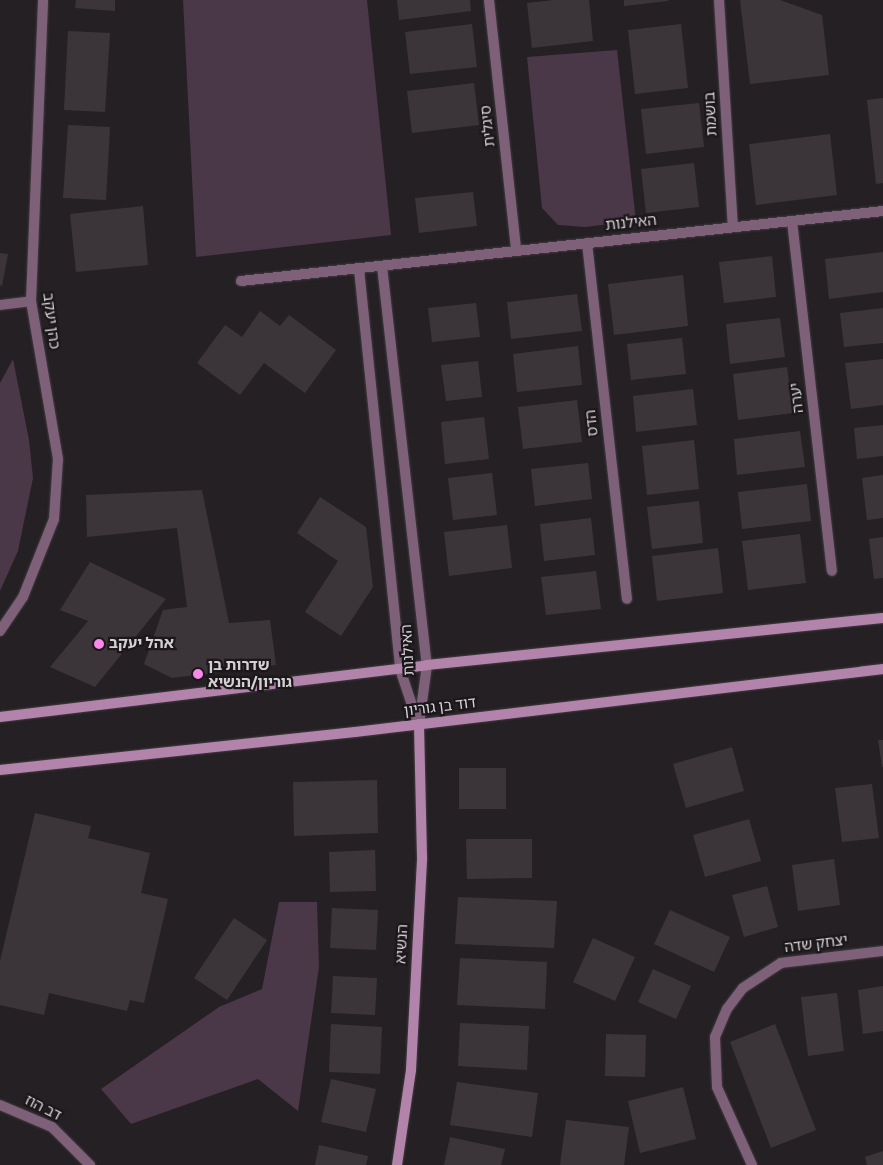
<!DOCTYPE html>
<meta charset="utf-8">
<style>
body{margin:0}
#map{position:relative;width:883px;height:1165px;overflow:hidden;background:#252024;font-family:Signika,"Noto Sans Hebrew",sans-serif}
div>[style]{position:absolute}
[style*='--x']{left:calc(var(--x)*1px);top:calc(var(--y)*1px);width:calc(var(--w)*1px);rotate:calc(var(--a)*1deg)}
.green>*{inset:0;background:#4a3747}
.building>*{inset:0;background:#3b353a}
.roads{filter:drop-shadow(0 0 1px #413c40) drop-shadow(0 0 1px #413c40)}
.street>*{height:10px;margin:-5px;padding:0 5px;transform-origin:5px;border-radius:5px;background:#7e6179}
.secondary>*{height:10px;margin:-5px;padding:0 5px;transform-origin:5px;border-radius:5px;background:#b384ab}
.dots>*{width:14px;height:14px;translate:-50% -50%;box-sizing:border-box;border:2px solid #1c171b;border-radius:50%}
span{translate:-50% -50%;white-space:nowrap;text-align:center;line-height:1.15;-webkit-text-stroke:4.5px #1c171b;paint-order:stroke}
.street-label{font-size:15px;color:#d4d0d3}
.poi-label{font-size:15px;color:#d4d0d3;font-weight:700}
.left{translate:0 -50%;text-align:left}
</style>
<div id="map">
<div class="green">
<div style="clip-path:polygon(183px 0,367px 0,391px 235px,196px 257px)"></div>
<div style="clip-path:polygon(617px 50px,636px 221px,585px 227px,558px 225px,542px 208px,527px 57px)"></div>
<div style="clip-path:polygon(13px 359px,29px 440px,33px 478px,18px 551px,0 591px,0 383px)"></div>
<div style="clip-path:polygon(279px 902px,317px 902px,319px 967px,298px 1111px,258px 1079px,131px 1124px,101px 1089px,219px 1007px,262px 989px)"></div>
</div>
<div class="building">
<div style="clip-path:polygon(76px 0,115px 0,115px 11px,75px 8px)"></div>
<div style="clip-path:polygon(397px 0,470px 0,471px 11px,399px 20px)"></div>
<div style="clip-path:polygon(554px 0,589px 0,593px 41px,532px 48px,527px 3px)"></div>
<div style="clip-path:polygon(624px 0,668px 0,668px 1px,624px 6px)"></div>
<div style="clip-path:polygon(740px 0,780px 0,822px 15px,829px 75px,750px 84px)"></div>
<div style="clip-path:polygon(472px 24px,477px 67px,410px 74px,405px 32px)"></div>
<div style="clip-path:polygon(681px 24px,688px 88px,635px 94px,628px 30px)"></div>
<div style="clip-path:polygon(68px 31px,110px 33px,105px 112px,64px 110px)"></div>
<div style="clip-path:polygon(474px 83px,479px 125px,412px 133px,407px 91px)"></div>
<div style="clip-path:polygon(883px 98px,883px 183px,876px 184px,867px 100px)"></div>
<div style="clip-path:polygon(699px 103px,704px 147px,646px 154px,641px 109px)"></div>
<div style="clip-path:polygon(68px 125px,110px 127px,106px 200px,63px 198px)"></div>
<div style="clip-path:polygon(830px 134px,837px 195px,756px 205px,749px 144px)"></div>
<div style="clip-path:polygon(694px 163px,699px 207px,646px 213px,641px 169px)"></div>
<div style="clip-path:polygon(473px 192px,477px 226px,419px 233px,415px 198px)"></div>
<div style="clip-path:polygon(143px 206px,148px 265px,76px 272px,70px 214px)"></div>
<div style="clip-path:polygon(883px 252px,883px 292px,829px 299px,825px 259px)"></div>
<div style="clip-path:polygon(0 253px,8px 254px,2px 286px,0 285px)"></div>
<div style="clip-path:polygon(772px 256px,776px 297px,724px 303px,719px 262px)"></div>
<div style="clip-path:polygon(683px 275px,688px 326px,614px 335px,608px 284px)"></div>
<div style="clip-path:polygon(577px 294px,582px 331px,511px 339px,507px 302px)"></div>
<div style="clip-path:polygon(476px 303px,480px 337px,432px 342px,428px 308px)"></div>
<div style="clip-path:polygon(883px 308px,883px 343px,844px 347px,840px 313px)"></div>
<div style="clip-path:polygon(260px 311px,280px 326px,289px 315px,336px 350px,305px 393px,264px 363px,240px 395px,197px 363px,225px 325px,242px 337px)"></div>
<div style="clip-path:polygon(780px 318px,785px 357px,730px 364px,726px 324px)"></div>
<div style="clip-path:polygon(682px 338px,686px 374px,631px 380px,627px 344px)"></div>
<div style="clip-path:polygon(578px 346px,582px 385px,517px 392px,513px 354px)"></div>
<div style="clip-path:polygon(883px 359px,883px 405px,851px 409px,845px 363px)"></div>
<div style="clip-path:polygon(478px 361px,482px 397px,446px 401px,441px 365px)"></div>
<div style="clip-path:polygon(787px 367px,793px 413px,738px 420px,733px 374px)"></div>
<div style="clip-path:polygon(693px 389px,697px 425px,636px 432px,633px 396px)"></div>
<div style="clip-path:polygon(577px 400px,582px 442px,523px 449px,518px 407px)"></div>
<div style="clip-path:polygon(484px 417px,489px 459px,445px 464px,441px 422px)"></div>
<div style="clip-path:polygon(883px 425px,883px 456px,857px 459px,854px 428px)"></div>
<div style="clip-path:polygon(800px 431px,805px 467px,737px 475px,734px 439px)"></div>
<div style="clip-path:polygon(694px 440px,699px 489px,647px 495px,642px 446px)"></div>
<div style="clip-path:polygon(588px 463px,592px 499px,535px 506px,531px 469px)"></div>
<div style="clip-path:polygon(492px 473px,497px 515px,453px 520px,448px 478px)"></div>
<div style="clip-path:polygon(883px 475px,883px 518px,867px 520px,862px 478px)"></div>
<div style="clip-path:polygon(807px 484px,811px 521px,742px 529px,738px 492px)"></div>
<div style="clip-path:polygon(202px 490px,229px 623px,270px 620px,276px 665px,172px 678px,144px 664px,163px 610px,187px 607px,177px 528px,87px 537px,86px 495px)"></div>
<div style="clip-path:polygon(320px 497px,366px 527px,373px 587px,341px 636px,305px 612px,338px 561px,297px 533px)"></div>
<div style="clip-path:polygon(699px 501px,703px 543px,652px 549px,647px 507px)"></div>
<div style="clip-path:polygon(591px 518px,595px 555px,544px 561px,540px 524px)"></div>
<div style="clip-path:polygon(507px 525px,512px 568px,449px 576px,444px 532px)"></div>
<div style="clip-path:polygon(800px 534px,806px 583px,748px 590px,742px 541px)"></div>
<div style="clip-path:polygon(883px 537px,883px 578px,874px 579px,869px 539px)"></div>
<div style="clip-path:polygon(718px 548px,723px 593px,657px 601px,652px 556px)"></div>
<div style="clip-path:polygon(90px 562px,166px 599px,95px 687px,50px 667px,88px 621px,60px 610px)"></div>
<div style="clip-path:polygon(596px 571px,601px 609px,546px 615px,541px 577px)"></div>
<div style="clip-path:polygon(878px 740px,883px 740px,883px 767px,882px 767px)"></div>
<div style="clip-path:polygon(732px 747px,744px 791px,686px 808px,673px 764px)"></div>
<div style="clip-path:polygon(459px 768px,506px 768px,506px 809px,459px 809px)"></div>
<div style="clip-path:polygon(377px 780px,378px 833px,294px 836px,293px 782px)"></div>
<div style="clip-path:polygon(872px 784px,879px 838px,842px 842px,835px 788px)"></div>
<div style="clip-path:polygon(35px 813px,91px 826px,88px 838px,150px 853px,141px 893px,168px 899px,144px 1003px,130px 1000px,127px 1011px,49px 993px,44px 1015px,0 1005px,0 961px)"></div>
<div style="clip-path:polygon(749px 819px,761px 861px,705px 877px,693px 835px)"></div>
<div style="clip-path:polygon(466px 839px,532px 839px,532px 878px,467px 879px)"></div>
<div style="clip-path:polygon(375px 850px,376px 891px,330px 892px,329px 852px)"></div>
<div style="clip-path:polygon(834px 859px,840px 905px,798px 911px,792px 865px)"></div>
<div style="clip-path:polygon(767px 886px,778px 927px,744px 937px,732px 895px)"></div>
<div style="clip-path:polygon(458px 897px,557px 901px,554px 948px,455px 944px)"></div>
<div style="clip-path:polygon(332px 908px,378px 910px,376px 950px,330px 948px)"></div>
<div style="clip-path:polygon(670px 910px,730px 937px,714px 972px,654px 944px)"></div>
<div style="clip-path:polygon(234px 918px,267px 940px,227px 1000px,194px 978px)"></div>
<div style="clip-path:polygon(593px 938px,635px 957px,615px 1001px,573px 982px)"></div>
<div style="clip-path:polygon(460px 958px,547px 962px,545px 1009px,457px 1005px)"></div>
<div style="clip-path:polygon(653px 969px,691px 986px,676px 1019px,638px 1002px)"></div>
<div style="clip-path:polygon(333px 976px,377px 978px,375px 1015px,331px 1013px)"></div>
<div style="clip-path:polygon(883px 986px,883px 1031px,863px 1034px,858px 990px)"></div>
<div style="clip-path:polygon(837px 993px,844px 1051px,808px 1056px,801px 997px)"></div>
<div style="clip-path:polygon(460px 1023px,529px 1026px,527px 1070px,458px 1066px)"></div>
<div style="clip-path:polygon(331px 1024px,382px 1027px,380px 1074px,329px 1072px)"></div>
<div style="clip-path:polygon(775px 1024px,816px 1130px,771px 1148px,730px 1042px)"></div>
<div style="clip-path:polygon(606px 1034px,646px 1035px,645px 1077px,605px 1076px)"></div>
<div style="clip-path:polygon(331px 1079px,376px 1089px,366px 1132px,321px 1122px)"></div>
<div style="clip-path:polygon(457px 1082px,538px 1093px,532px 1137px,450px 1125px)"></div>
<div style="clip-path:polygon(683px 1087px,696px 1139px,640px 1153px,628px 1101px)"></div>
<div style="clip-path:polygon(566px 1120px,629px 1127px,624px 1165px,560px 1165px)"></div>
<div style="clip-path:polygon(450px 1137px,505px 1149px,501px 1165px,444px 1165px)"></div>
<div style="clip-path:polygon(319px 1145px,368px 1156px,366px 1165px,315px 1165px)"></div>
<div style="clip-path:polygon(883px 1151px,883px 1165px,867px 1165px,865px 1157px)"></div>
</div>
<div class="roads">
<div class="street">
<div style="--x:489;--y:0;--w:250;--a:83.8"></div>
<div style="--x:719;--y:0;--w:227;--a:86.5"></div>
<div style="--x:792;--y:221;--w:352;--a:83.5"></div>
<div style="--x:587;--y:243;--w:358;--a:83.6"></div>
<div style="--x:382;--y:266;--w:402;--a:83.6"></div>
<div style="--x:427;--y:665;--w:60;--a:97.7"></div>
<div style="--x:359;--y:269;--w:402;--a:84.1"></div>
<div style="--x:400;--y:669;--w:54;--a:71.6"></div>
<div style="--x:241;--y:281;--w:646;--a:-6.22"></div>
<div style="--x:0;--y:305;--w:31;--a:-7"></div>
<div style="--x:0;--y:631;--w:41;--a:-55.9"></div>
<div style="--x:23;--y:597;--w:84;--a:-68.3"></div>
<div style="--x:54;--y:519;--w:60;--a:-86.2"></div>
<div style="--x:58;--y:459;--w:160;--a:-99.7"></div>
<div style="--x:31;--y:301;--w:301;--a:-87.7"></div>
<div style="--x:0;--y:1105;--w:56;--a:22.9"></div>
<div style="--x:52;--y:1127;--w:54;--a:45"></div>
<div style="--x:752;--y:1165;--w:85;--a:-114.2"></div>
<div style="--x:717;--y:1087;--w:50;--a:-92.3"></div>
<div style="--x:715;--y:1037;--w:30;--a:-67"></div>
<div style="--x:727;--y:1009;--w:26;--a:-53"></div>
<div style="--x:743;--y:988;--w:45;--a:-33.3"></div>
<div style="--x:781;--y:963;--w:103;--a:-6.7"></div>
</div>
<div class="secondary">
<div style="--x:0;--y:717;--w:430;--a:-6.9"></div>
<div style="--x:427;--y:665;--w:458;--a:-5.9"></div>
<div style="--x:0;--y:770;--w:357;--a:-6.1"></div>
<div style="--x:355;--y:732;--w:532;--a:-6.8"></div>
<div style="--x:397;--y:1165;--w:96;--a:-81.6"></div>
<div style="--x:411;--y:1070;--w:213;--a:-87"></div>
<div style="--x:422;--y:857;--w:133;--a:-91.3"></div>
</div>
</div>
<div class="dots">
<div style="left:99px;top:644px;background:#f888ea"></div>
<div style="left:198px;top:674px;background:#f888ea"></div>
</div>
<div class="street-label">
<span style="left:711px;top:114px;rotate:-93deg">בושמת</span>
<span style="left:488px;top:126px;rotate:-96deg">סיגלית</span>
<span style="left:631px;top:223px;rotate:-6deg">האילנות</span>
<span style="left:51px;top:321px;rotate:83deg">כהן יעקב</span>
<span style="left:797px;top:398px;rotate:-97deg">יערה</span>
<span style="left:592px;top:423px;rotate:-96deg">הדס</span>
<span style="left:408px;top:650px;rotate:-93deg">האילנות</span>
<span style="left:440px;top:707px;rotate:-7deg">דוד בן גוריון</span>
<span style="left:402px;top:944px;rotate:-87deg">הנשיא</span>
<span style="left:816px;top:944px;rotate:-7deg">יצחק שדה</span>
<span style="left:43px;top:1108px;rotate:27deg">דב הוז</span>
</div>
<div class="poi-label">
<span class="left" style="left:109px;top:644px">אהל יעקב</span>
<span class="left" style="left:208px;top:674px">שדרות בן<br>גוריון/הנשיא</span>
</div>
</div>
